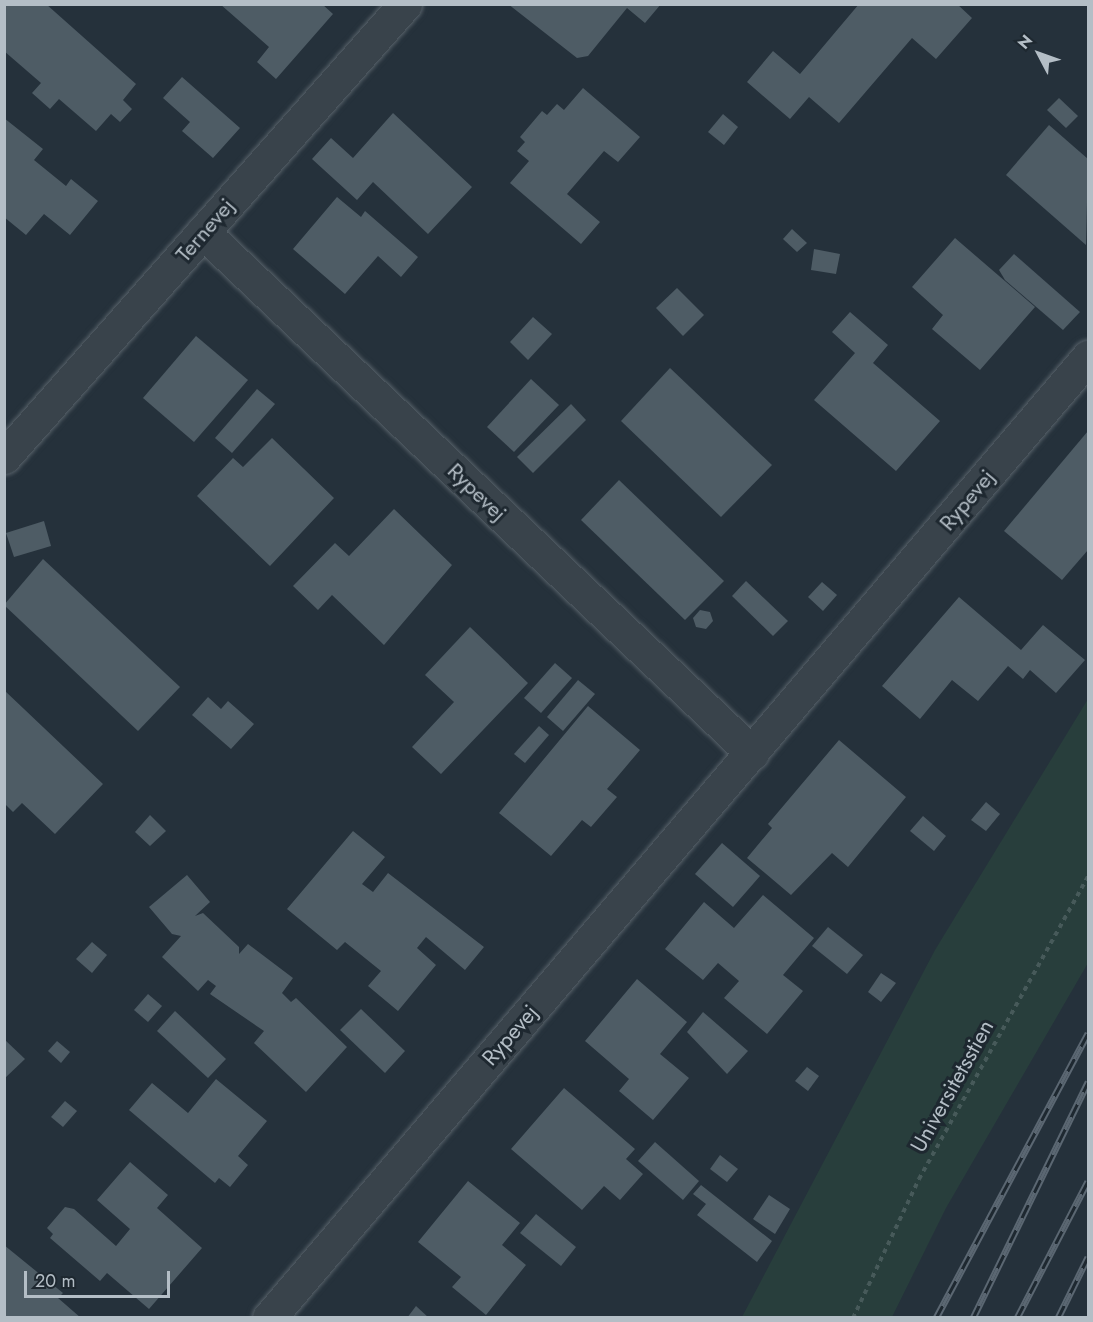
<!DOCTYPE html>
<style>
body{margin:0}
#map{position:relative;width:1093px;height:1322px;overflow:hidden;background:#25313b;font-family:Jost,sans-serif}
div>[style]{position:absolute}
[style*='--x']{left:calc(var(--x)*1px);top:calc(var(--y)*1px);width:calc(var(--w)*1px);rotate:calc(var(--a)*1deg)}
.green>*{inset:0;background:#283e3c}
.building>*{inset:0;background:#4e5c65}
.path>*{height:4px;margin-top:-2px;transform-origin:0;background:repeating-linear-gradient(90deg,#475a5a 0 4.5px,transparent 0 9px)}
.roads{filter:drop-shadow(0 0 2px #576169) drop-shadow(0 0 2px #576169)}
.minor>*{height:33px;margin:-16.5px;padding:0 16.5px;transform-origin:16.5px;border-radius:16.5px;background:#39434b}
.rail>*{height:7px;margin-top:-3.5px;transform-origin:0;background:repeating-linear-gradient(90deg,#1e2830 0 14px,#5b6772 0 28px);box-sizing:border-box;border-block:2px solid #5b6772}
span{translate:-50% -50%;white-space:nowrap;text-align:center;line-height:1.15;-webkit-text-stroke:6px #1e2830;paint-order:stroke}
.street-label{font-size:22px;color:#b4bec6}
.frame{position:absolute;inset:0;border:6px solid #b4bec6;pointer-events:none}
.north{position:absolute;left:1009px;top:24px;width:60px;height:60px;-webkit-text-stroke:4px #1e2830;paint-order:stroke;rotate:311deg;font-size:16px;font-weight:700;line-height:24px;text-align:center;color:#b4bec6}
.north::after{content:'';display:block;margin:auto;width:21px;height:27px;background:#b4bec6;clip-path:polygon(50% 0,100% 100%,50% 72%,0 100%)}
.scale{position:absolute;left:24px;top:1271px;width:146px;height:27px;box-sizing:border-box;border:3px solid #b4bec6;border-top:0;padding-left:8px;font-size:18px;line-height:21px;white-space:nowrap;color:#b4bec6;-webkit-text-stroke:4px #1e2830;paint-order:stroke}
</style>
<div id="map">
<div class="green">
<div style="clip-path:polygon(1088px 699px,1088px 963px,946px 1208px,892px 1317px,742px 1317px,935px 950px)"></div>
</div>
<div class="building">
<div style="clip-path:polygon(4px 4px,46px 4px,136px 84px,123px 100px,132px 109px,120px 122px,111px 114px,96px 131px,59px 99px,50px 109px,32px 93px,41px 83px,4px 51px)"></div>
<div style="clip-path:polygon(220px 4px,322px 4px,333px 14px,276px 79px,257px 62px,269px 47px)"></div>
<div style="clip-path:polygon(508px 4px,661px 4px,645px 23px,627px 8px,588px 56px,577px 58px)"></div>
<div style="clip-path:polygon(859px 4px,957px 4px,972px 18px,936px 59px,912px 38px,839px 123px,809px 97px,790px 119px,747px 82px,773px 51px,800px 74px)"></div>
<div style="clip-path:polygon(182px 77px,240px 128px,213px 158px,182px 131px,190px 122px,163px 98px)"></div>
<div style="clip-path:polygon(583px 88px,640px 137px,618px 162px,604px 151px,567px 194px,600px 222px,581px 244px,510px 183px,529px 161px,517px 151px,525px 142px,520px 137px,542px 111px,547px 115px,557px 104px,564px 110px)"></div>
<div style="clip-path:polygon(1059px 98px,1078px 116px,1066px 128px,1047px 110px)"></div>
<div style="clip-path:polygon(393px 113px,472px 187px,428px 234px,373px 182px,357px 200px,312px 159px,331px 138px,353px 158px)"></div>
<div style="clip-path:polygon(723px 114px,738px 127px,724px 145px,708px 132px)"></div>
<div style="clip-path:polygon(4px 118px,43px 149px,34px 160px,66px 186px,71px 179px,98px 201px,70px 235px,44px 214px,26px 235px,4px 217px)"></div>
<div style="clip-path:polygon(1049px 125px,1088px 159px,1086px 245px,1006px 175px)"></div>
<div style="clip-path:polygon(337px 197px,361px 217px,365px 211px,418px 257px,401px 277px,378px 256px,345px 294px,293px 249px)"></div>
<div style="clip-path:polygon(792px 229px,807px 243px,797px 252px,783px 239px)"></div>
<div style="clip-path:polygon(955px 238px,1035px 307px,980px 370px,932px 329px,943px 315px,912px 287px)"></div>
<div style="clip-path:polygon(814px 249px,840px 254px,836px 274px,811px 270px)"></div>
<div style="clip-path:polygon(1014px 254px,1080px 312px,1063px 330px,1005px 280px,999px 270px)"></div>
<div style="clip-path:polygon(677px 288px,704px 315px,683px 336px,656px 308px)"></div>
<div style="clip-path:polygon(850px 312px,888px 345px,873px 363px,940px 421px,896px 471px,814px 400px,855px 353px,832px 332px)"></div>
<div style="clip-path:polygon(533px 317px,552px 334px,528px 360px,510px 342px)"></div>
<div style="clip-path:polygon(196px 336px,248px 380px,194px 442px,143px 398px)"></div>
<div style="clip-path:polygon(670px 368px,772px 465px,721px 517px,621px 421px)"></div>
<div style="clip-path:polygon(531px 379px,559px 405px,514px 452px,487px 427px)"></div>
<div style="clip-path:polygon(257px 389px,275px 404px,232px 453px,215px 438px)"></div>
<div style="clip-path:polygon(571px 404px,586px 420px,533px 473px,517px 457px)"></div>
<div style="clip-path:polygon(1088px 431px,1088px 550px,1062px 580px,1004px 531px)"></div>
<div style="clip-path:polygon(272px 438px,334px 498px,270px 566px,197px 496px,233px 458px,243px 467px)"></div>
<div style="clip-path:polygon(619px 480px,724px 581px,685px 620px,581px 520px)"></div>
<div style="clip-path:polygon(394px 509px,452px 565px,384px 645px,332px 595px,318px 610px,293px 586px,335px 543px,349px 556px)"></div>
<div style="clip-path:polygon(44px 521px,51px 546px,14px 557px,6px 533px)"></div>
<div style="clip-path:polygon(43px 559px,180px 687px,138px 731px,4px 605px)"></div>
<div style="clip-path:polygon(746px 581px,788px 621px,773px 636px,732px 596px)"></div>
<div style="clip-path:polygon(822px 582px,837px 595px,823px 611px,808px 597px)"></div>
<div style="clip-path:polygon(959px 597px,1021px 650px,1043px 625px,1085px 660px,1056px 693px,1030px 670px,1023px 679px,1008px 666px,978px 701px,952px 680px,920px 719px,882px 686px)"></div>
<div style="clip-path:polygon(700px 610px,710px 612px,713px 621px,706px 629px,696px 627px,693px 618px)"></div>
<div style="clip-path:polygon(470px 627px,528px 683px,441px 774px,412px 747px,454px 702px,425px 675px)"></div>
<div style="clip-path:polygon(555px 663px,572px 678px,541px 713px,524px 698px)"></div>
<div style="clip-path:polygon(578px 680px,595px 694px,563px 731px,547px 717px)"></div>
<div style="clip-path:polygon(4px 690px,103px 784px,55px 834px,22px 803px,13px 812px,4px 803px)"></div>
<div style="clip-path:polygon(208px 697px,221px 709px,228px 701px,254px 724px,231px 749px,192px 715px)"></div>
<div style="clip-path:polygon(588px 706px,640px 750px,607px 789px,617px 797px,591px 827px,582px 820px,551px 856px,499px 813px)"></div>
<div style="clip-path:polygon(539px 726px,549px 735px,525px 763px,514px 754px)"></div>
<div style="clip-path:polygon(839px 740px,906px 797px,848px 867px,832px 853px,791px 895px,747px 858px,772px 828px,768px 824px)"></div>
<div style="clip-path:polygon(986px 802px,1000px 814px,986px 831px,971px 820px)"></div>
<div style="clip-path:polygon(150px 815px,166px 831px,150px 846px,135px 832px)"></div>
<div style="clip-path:polygon(923px 816px,946px 836px,934px 851px,910px 831px)"></div>
<div style="clip-path:polygon(353px 831px,385px 857px,362px 884px,373px 892px,388px 873px,484px 947px,465px 970px,426px 937px,417px 948px,436px 965px,398px 1011px,368px 986px,381px 971px,345px 942px,337px 950px,287px 909px)"></div>
<div style="clip-path:polygon(722px 843px,760px 876px,733px 907px,695px 874px)"></div>
<div style="clip-path:polygon(187px 875px,210px 902px,195px 916px,203px 913px,239px 947px,239px 954px,248px 944px,293px 978px,282px 993px,291px 1002px,296px 998px,347px 1047px,306px 1092px,254px 1043px,264px 1031px,210px 994px,216px 986px,208px 980px,198px 991px,162px 957px,181px 936px,172px 934px,149px 907px)"></div>
<div style="clip-path:polygon(763px 895px,814px 938px,783px 975px,803px 991px,767px 1034px,724px 998px,739px 981px,718px 963px,703px 980px,665px 949px,704px 902px,734px 928px)"></div>
<div style="clip-path:polygon(828px 927px,863px 955px,847px 974px,812px 946px)"></div>
<div style="clip-path:polygon(92px 942px,107px 955px,92px 973px,76px 959px)"></div>
<div style="clip-path:polygon(881px 973px,896px 983px,881px 1002px,868px 992px)"></div>
<div style="clip-path:polygon(637px 979px,687px 1022px,660px 1054px,689px 1078px,653px 1120px,619px 1091px,629px 1079px,585px 1041px)"></div>
<div style="clip-path:polygon(148px 994px,162px 1006px,148px 1022px,134px 1010px)"></div>
<div style="clip-path:polygon(361px 1009px,405px 1051px,385px 1073px,340px 1030px)"></div>
<div style="clip-path:polygon(175px 1011px,226px 1059px,208px 1078px,157px 1031px)"></div>
<div style="clip-path:polygon(703px 1012px,748px 1051px,727px 1074px,687px 1032px)"></div>
<div style="clip-path:polygon(4px 1039px,25px 1059px,4px 1079px)"></div>
<div style="clip-path:polygon(57px 1041px,70px 1052px,61px 1063px,48px 1051px)"></div>
<div style="clip-path:polygon(807px 1067px,819px 1076px,808px 1091px,795px 1081px)"></div>
<div style="clip-path:polygon(216px 1079px,267px 1121px,238px 1156px,248px 1165px,230px 1187px,219px 1178px,215px 1183px,129px 1110px,152px 1083px,188px 1113px)"></div>
<div style="clip-path:polygon(564px 1088px,635px 1149px,626px 1159px,643px 1174px,620px 1200px,604px 1186px,582px 1210px,511px 1149px)"></div>
<div style="clip-path:polygon(65px 1101px,77px 1111px,63px 1127px,51px 1117px)"></div>
<div style="clip-path:polygon(655px 1142px,699px 1181px,683px 1200px,638px 1161px)"></div>
<div style="clip-path:polygon(720px 1155px,738px 1169px,727px 1182px,710px 1169px)"></div>
<div style="clip-path:polygon(130px 1162px,168px 1195px,157px 1208px,202px 1248px,149px 1309px,107px 1273px,100px 1281px,50px 1238px,53px 1234px,47px 1228px,65px 1207px,74px 1209px,116px 1246px,130px 1229px,97px 1200px)"></div>
<div style="clip-path:polygon(468px 1181px,520px 1223px,502px 1245px,526px 1265px,486px 1315px,452px 1287px,461px 1277px,418px 1242px)"></div>
<div style="clip-path:polygon(701px 1185px,772px 1241px,757px 1262px,697px 1215px,706px 1204px,693px 1194px)"></div>
<div style="clip-path:polygon(769px 1195px,790px 1209px,775px 1234px,753px 1219px)"></div>
<div style="clip-path:polygon(536px 1214px,576px 1247px,561px 1266px,520px 1233px)"></div>
<div style="clip-path:polygon(4px 1245px,63px 1293px,58px 1298px,81px 1318px,4px 1318px)"></div>
<div style="clip-path:polygon(416px 1306px,429px 1318px,407px 1318px)"></div>
</div>
<div class="path">
<div style="--x:853;--y:1318;--w:154;--a:-64.6"></div>
<div style="--x:919;--y:1179;--w:347;--a:-60.8"></div>
</div>
<div class="roads">
<div class="minor">
<div style="--x:203;--y:232;--w:757;--a:43.5"></div>
<div style="--x:4;--y:457;--w:605;--a:-48.48"></div>
<div style="--x:269;--y:1318;--w:1263;--a:-49.56"></div>
</div>
</div>
<div class="rail">
<div style="--x:936;--y:1318;--w:323;--a:-61.9"></div>
<div style="--x:973;--y:1318;--w:263;--a:-64"></div>
<div style="--x:1017;--y:1318;--w:154;--a:-62.6"></div>
<div style="--x:1058;--y:1318;--w:68;--a:-63.8"></div>
</div>
<div class="street-label">
<span style="left:205px;top:230px;rotate:-49deg">Ternevej</span>
<span style="left:477px;top:492px;rotate:44deg">Rypevej</span>
<span style="left:967px;top:500px;rotate:-50deg">Rypevej</span>
<span style="left:510px;top:1035px;rotate:-49deg">Rypevej</span>
<span style="left:952px;top:1086px;rotate:-61deg">Universitetsstien</span>
</div>
<div class="frame"></div>
<div class="north">N</div>
<div class="scale">20 m</div>
</div>
